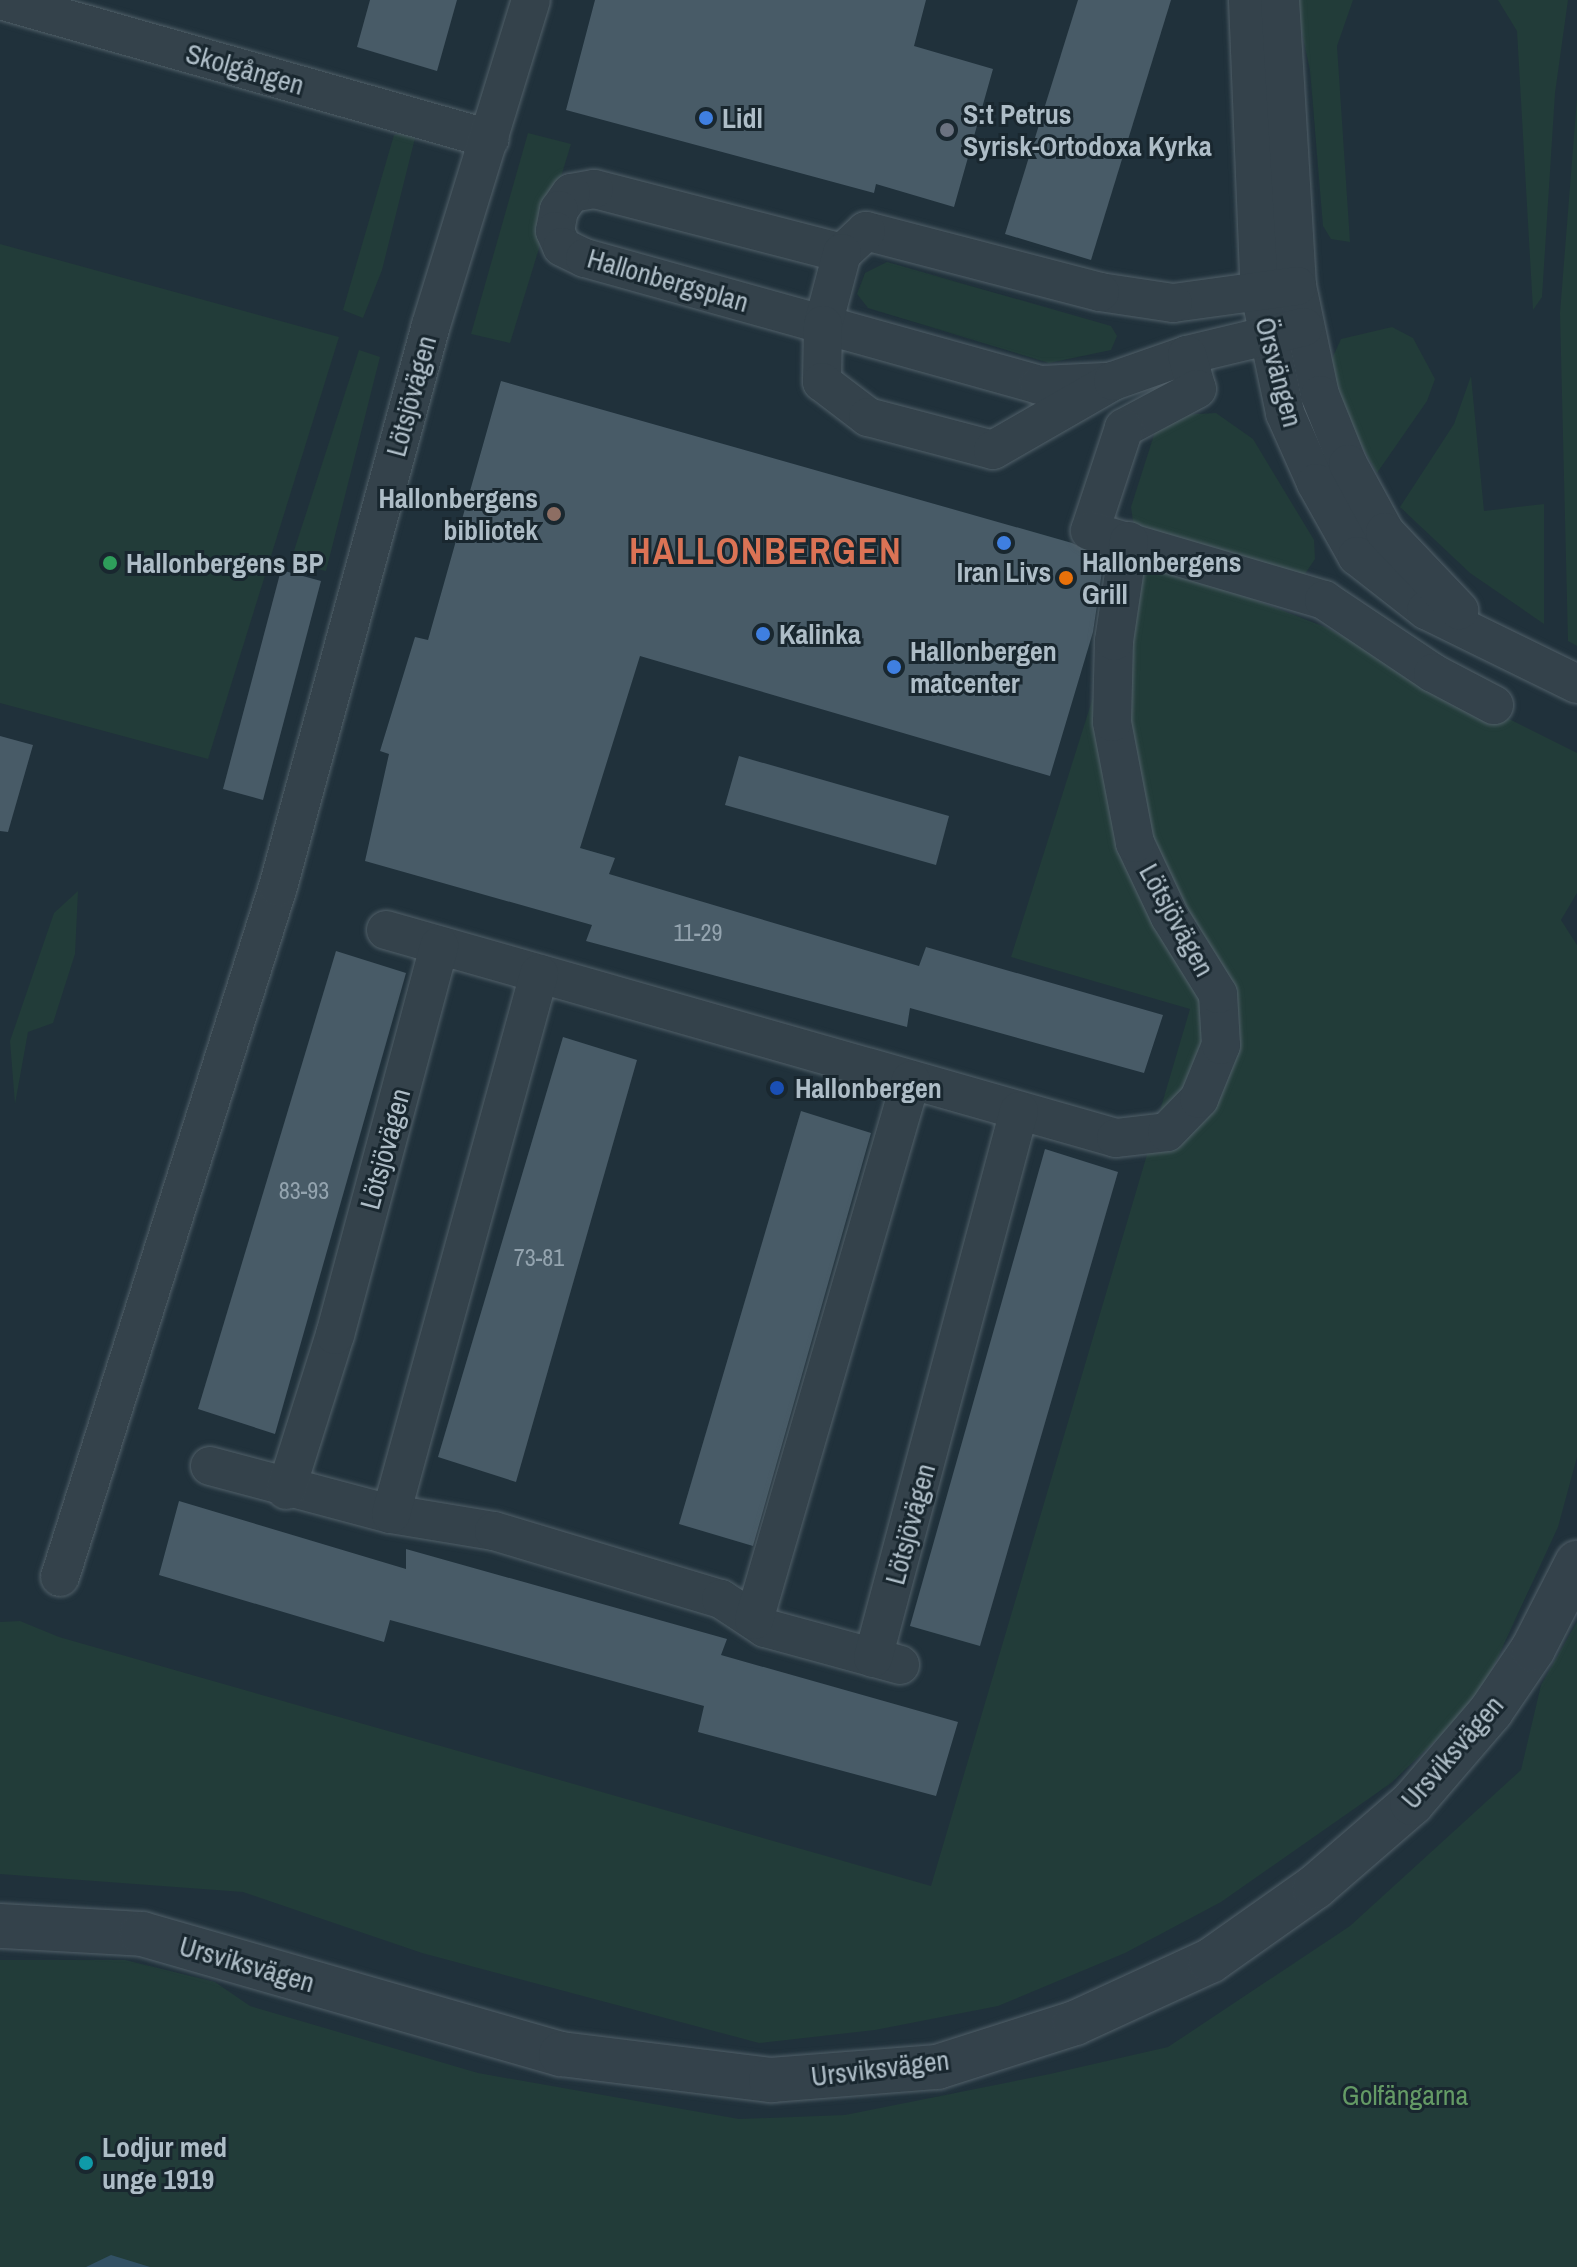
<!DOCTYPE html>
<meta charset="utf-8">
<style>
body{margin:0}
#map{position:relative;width:1577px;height:2267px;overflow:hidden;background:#20313b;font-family:"Archivo Narrow",sans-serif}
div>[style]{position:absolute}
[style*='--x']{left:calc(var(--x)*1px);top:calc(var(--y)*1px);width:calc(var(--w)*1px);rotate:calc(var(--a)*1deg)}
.green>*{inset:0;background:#223c39}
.water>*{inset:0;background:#325164}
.building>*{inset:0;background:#485b67}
.roads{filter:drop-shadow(0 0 2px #516069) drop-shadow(0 0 2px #516069)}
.minor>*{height:38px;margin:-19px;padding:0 19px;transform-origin:19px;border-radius:19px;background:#34424b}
.tertiary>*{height:44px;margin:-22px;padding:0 22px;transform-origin:22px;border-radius:22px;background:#34424b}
.dots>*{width:22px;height:22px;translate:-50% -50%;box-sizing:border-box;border:4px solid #19272f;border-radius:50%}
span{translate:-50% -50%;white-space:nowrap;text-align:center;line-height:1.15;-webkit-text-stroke:6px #19272f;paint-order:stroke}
.number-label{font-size:24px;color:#94a4af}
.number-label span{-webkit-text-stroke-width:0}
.street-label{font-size:28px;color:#aebdc7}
.poi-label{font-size:28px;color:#aebdc7;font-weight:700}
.left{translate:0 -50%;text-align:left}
.right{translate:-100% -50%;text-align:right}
.park-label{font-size:28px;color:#649a65}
.district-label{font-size:36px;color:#db7355;font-weight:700;letter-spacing:2px}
</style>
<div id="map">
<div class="green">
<div style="clip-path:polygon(1295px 0,1353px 0,1337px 46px,1350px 242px,1331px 239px,1323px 226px,1310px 70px)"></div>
<div style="clip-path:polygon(1498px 0,1568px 0,1555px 93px,1542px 297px,1533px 310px,1517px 31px)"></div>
<div style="clip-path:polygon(1577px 98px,1577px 646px,1568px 641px,1560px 313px)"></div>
<div style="clip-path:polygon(417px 130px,382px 270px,363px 318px,343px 310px,394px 135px)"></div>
<div style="clip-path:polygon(528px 133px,571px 144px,510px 343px,471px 334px)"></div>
<div style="clip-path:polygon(0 244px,339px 337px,208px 759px,0 703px)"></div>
<div style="clip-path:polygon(887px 262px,1111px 326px,1117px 336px,1111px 350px,1049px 363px,868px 308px,857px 294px,865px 273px)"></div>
<div style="clip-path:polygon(1392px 327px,1413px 338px,1435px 379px,1427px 401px,1377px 473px,1351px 427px,1330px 363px,1341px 339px)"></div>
<div style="clip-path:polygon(359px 350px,380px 357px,326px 571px,290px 563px)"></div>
<div style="clip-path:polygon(1471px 376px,1484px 511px,1544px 504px,1544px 624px,1470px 573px,1400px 507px,1454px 424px)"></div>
<div style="clip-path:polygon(1216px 413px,1253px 439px,1314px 540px,1315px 559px,1303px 577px,1135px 535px,1131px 507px,1160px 416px)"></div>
<div style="clip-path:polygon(1138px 555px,1325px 627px,1577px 753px,1577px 893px,1561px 920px,1577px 945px,1577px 1457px,1558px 1527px,1478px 1700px,1391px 1783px,1221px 1902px,1125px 1953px,998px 2006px,875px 2030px,759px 2043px,422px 1953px,243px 1892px,0 1874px,0 1622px,20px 1621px,59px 1637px,931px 1886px,1190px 1009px,1011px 957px)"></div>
<div style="clip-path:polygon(78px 891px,75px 954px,53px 1023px,28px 1032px,15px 1104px,10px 1041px,54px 913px)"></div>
<div style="clip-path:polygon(1577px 1622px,1577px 2267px,0 2267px,0 1960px,125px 1960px,215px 1982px,250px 2006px,478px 2073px,739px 2119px,845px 2115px,1050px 2074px,1168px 2047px,1350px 1926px,1521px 1770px,1541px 1685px)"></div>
</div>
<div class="water">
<div style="clip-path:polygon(111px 2255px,150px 2267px,86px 2267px)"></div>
</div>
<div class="building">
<div style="clip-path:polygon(370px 0,457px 0,437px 71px,357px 47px)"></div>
<div style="clip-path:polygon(595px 0,926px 0,914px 46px,993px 69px,954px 207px,876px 184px,874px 193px,566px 110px)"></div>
<div style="clip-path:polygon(1078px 0,1171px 0,1091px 260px,1005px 234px)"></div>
<div style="clip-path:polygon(501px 381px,1072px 543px,1104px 558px,1093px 632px,1050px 776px,640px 656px,580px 848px,615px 858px,609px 874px,919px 966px,926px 947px,1163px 1015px,1144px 1073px,910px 1008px,907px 1027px,586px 941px,592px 925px,365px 861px,389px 754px,380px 751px,415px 637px,428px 640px)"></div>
<div style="clip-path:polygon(281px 570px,321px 581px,263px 800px,223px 789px)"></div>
<div style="clip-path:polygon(0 736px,33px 745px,8px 832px,0 831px)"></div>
<div style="clip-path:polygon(739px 756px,949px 816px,936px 865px,725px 805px)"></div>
<div style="clip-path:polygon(336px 951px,406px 973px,275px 1434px,198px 1409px)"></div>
<div style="clip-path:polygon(563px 1037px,637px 1060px,516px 1482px,438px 1457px)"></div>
<div style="clip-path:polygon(801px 1111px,871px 1133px,753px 1546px,679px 1524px)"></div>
<div style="clip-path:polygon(1045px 1149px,1118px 1172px,980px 1646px,910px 1626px)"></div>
<div style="clip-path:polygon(179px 1501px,406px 1569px,406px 1549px,727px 1639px,721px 1655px,958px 1722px,936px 1796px,698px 1732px,704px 1706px,390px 1620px,384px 1642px,159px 1575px)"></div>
</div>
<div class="roads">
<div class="minor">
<div style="--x:0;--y:0;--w:509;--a:15.84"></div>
<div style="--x:1248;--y:0;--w:293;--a:87.7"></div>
<div style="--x:1260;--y:293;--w:123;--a:78.2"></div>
<div style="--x:1285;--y:413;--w:77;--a:66.1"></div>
<div style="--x:1316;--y:483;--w:84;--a:60.7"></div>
<div style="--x:1357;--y:556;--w:88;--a:38"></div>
<div style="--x:1426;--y:610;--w:168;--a:26.1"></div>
<div style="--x:1280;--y:0;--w:287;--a:86.6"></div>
<div style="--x:1297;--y:286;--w:111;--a:78.1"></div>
<div style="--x:1320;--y:395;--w:74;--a:67.9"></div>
<div style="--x:1348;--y:464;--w:77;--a:61.4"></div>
<div style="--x:1385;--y:532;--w:108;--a:46.5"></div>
<div style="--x:842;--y:253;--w:256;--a:-165.5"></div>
<div style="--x:594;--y:189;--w:23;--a:170"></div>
<div style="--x:571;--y:193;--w:21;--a:125"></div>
<div style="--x:559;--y:210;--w:21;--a:101"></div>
<div style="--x:555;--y:231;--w:17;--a:66"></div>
<div style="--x:562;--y:247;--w:25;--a:26"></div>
<div style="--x:585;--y:258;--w:471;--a:15.6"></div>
<div style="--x:1039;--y:385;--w:67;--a:-2.6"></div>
<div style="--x:1297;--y:286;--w:125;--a:172.2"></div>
<div style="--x:1173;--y:303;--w:74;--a:-171.4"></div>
<div style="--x:1100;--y:292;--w:242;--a:-165.4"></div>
<div style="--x:866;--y:231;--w:33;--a:137"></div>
<div style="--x:842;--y:253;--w:74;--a:104.8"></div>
<div style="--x:823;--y:325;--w:57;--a:91"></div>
<div style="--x:822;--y:382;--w:58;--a:37.3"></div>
<div style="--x:868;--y:417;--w:129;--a:14.8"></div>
<div style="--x:993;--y:450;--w:138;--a:-29.9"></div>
<div style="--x:1113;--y:381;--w:78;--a:-19.4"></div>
<div style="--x:1187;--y:355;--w:120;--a:-13.5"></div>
<div style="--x:1187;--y:355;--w:35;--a:74"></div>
<div style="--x:1197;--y:389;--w:83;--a:151.9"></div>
<div style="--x:1124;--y:428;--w:108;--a:108.3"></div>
<div style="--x:1090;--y:531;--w:244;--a:16.4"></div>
<div style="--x:1324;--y:600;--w:131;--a:33.8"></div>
<div style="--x:1433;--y:673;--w:69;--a:27.7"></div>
<div style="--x:386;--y:930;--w:759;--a:15.9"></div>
<div style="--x:1116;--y:1138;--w:51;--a:-6.7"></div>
<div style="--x:1167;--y:1132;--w:46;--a:-45.9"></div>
<div style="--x:1199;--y:1099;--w:58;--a:-67.8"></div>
<div style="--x:1221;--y:1045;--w:51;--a:-93.4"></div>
<div style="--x:1218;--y:994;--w:91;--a:-121.9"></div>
<div style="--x:1170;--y:917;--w:82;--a:-115.3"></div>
<div style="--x:1135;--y:843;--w:123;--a:-100.8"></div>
<div style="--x:1112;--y:722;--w:81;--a:-88.6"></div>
<div style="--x:1114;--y:641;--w:101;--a:-81.5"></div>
<div style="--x:210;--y:1466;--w:187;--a:14.9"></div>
<div style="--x:391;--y:1514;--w:104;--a:9.4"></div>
<div style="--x:494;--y:1531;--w:237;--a:16.7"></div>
<div style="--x:721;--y:1599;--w:53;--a:33.4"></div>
<div style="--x:765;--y:1628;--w:140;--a:15.3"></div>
<div style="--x:286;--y:1490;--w:163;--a:-72.5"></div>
<div style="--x:335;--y:1335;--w:403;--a:-75"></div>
<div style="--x:391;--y:1514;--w:560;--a:-74.67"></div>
<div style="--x:60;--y:1577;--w:724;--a:-72.47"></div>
<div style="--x:278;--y:887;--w:582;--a:-74.77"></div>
<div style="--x:431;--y:325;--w:340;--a:-72.9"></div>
<div style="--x:754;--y:1620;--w:562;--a:-73.79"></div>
<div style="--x:873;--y:1658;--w:566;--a:-75.06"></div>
</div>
<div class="tertiary">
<div style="--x:0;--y:1926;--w:142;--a:3.2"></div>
<div style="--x:142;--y:1934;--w:436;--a:16"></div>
<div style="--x:561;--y:2054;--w:212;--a:7.1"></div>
<div style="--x:771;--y:2080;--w:167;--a:-4.5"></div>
<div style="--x:937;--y:2067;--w:145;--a:-17.7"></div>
<div style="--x:1075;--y:2023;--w:149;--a:-24.7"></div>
<div style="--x:1210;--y:1961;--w:128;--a:-35.2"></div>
<div style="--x:1315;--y:1887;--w:128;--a:-40.9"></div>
<div style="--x:1412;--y:1803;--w:121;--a:-49.3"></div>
<div style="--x:1491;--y:1711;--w:75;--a:-55.9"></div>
<div style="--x:1533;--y:1649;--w:97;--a:-62.9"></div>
</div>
</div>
<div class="dots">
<div style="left:706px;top:118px;background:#3f7fe0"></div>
<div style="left:947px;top:130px;background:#6b7280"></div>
<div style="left:554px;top:514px;background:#8d6e63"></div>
<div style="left:1004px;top:543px;background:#3f7fe0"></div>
<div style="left:110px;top:563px;background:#2e9e5b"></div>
<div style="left:1066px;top:578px;background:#e8710a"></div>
<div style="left:763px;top:634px;background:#3f7fe0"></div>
<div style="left:894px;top:667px;background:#3f7fe0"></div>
<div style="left:777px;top:1088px;background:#1a4fb4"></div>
<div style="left:86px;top:2163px;background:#0f9aa8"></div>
</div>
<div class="number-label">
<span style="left:698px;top:933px">11-29</span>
<span style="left:304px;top:1191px">83-93</span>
<span style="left:539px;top:1258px">73-81</span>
</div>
<div class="street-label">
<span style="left:245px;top:69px;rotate:16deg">Skolgången</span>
<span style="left:668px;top:280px;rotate:16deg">Hallonbergsplan</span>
<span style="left:1279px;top:372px;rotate:75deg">Örsvängen</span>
<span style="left:411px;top:396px;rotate:-75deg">Lötsjövägen</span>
<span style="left:1177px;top:920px;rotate:61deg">Lötsjövägen</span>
<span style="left:385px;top:1149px;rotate:-75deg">Lötsjövägen</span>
<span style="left:910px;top:1524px;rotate:-75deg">Lötsjövägen</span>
<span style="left:1452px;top:1752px;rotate:-49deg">Ursviksvägen</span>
<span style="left:247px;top:1964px;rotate:16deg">Ursviksvägen</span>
<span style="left:880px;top:2068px;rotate:-7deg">Ursviksvägen</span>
</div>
<div class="poi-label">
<span class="left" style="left:963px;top:130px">S:t Petrus<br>Syrisk-Ortodoxa Kyrka</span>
<span class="left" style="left:722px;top:118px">Lidl</span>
<span class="right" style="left:538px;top:514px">Hallonbergens<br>bibliotek</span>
<span class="left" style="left:1082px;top:578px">Hallonbergens<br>Grill</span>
<span class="left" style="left:126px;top:563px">Hallonbergens BP</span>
<span style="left:1004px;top:572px">Iran Livs</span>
<span class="left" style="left:779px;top:634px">Kalinka</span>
<span class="left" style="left:910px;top:667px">Hallonbergen<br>matcenter</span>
<span class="left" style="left:795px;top:1088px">Hallonbergen</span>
<span class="left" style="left:102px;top:2163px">Lodjur med<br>unge 1919</span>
</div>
<div class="park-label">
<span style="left:1405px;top:2095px">Golfängarna</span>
</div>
<div class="district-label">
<span style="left:766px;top:552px">HALLONBERGEN</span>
</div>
</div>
